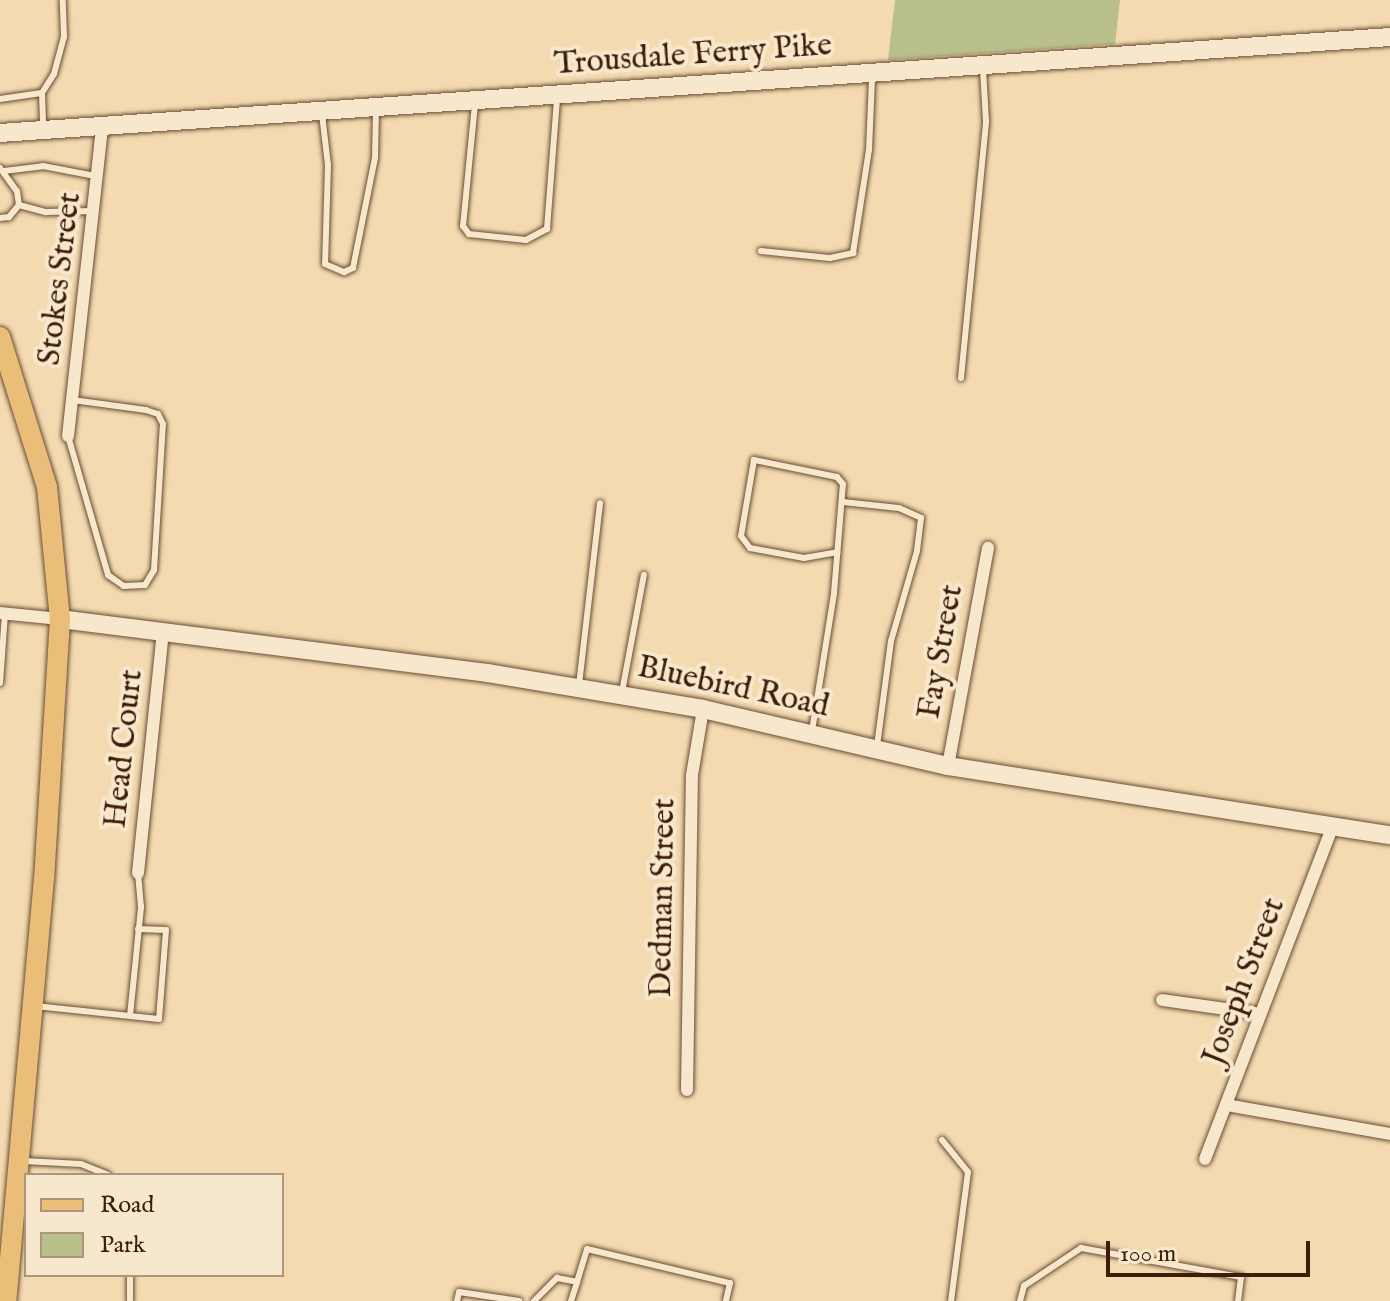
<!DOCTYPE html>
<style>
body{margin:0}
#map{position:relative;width:1390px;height:1301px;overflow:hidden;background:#f3dab0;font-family:"IM FELL English",serif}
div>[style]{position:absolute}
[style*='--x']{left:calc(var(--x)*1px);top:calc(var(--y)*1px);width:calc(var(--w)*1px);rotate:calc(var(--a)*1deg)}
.green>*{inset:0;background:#bac08c}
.roads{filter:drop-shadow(0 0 2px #6a4c33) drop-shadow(0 0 2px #6a4c33)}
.lane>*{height:6px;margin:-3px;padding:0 3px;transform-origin:3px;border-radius:3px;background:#f7e7cc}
.street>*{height:12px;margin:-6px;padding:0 6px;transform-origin:6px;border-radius:6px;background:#f7e7cc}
.secondary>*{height:18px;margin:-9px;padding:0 9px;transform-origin:9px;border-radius:9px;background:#f7e7cc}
.primary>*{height:20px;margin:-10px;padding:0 10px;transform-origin:10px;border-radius:10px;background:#eabd78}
span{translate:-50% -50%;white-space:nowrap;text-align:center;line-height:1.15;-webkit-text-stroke:8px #f7e7cc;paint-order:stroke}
.street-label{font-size:32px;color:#3d1d09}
.legend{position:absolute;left:24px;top:1173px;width:260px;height:104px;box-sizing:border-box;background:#f7e7cc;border:2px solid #ad967e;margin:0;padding:10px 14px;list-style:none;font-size:24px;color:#3d1d09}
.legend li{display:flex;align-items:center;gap:16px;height:40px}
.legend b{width:40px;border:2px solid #ad967e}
.scale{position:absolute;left:1106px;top:1241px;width:204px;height:36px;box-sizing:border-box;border:4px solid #3d1d09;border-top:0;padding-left:10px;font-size:24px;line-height:28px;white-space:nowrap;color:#3d1d09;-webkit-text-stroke:6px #f7e7cc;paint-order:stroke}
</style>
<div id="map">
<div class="green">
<div style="clip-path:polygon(895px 0,1120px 0,1115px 44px,888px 60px)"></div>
</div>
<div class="roads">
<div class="lane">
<div style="--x:42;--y:93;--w:36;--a:88"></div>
<div style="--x:0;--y:99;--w:42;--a:-8.1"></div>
<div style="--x:42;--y:93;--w:22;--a:-58"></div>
<div style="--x:54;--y:74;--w:38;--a:-75"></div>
<div style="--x:64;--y:37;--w:37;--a:-92"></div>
<div style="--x:475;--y:104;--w:123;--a:95.6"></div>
<div style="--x:463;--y:226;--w:10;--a:53"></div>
<div style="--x:469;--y:234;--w:57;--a:6"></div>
<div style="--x:526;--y:240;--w:24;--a:-28"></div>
<div style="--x:547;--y:229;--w:130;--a:-85.6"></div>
<div style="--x:322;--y:114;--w:51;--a:83.3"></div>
<div style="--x:328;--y:165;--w:99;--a:91.7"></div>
<div style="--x:325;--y:264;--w:21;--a:23"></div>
<div style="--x:344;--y:272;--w:10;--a:-24"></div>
<div style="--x:353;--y:268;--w:112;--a:-78.7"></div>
<div style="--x:375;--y:158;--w:47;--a:-88.8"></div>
<div style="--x:0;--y:168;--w:29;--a:54"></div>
<div style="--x:17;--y:191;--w:14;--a:82"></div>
<div style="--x:19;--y:205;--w:16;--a:130"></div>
<div style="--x:9;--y:217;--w:9;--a:174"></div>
<div style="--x:4;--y:171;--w:39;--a:-7"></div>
<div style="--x:43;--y:166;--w:53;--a:10.9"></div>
<div style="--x:19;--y:205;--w:28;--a:15"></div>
<div style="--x:46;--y:212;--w:48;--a:-1.2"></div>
<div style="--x:761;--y:251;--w:69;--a:5.8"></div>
<div style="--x:830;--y:258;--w:24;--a:-12"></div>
<div style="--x:853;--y:253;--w:104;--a:-81.2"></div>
<div style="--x:869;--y:150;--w:73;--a:-87.6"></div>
<div style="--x:961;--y:378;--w:258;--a:-84.4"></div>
<div style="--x:986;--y:121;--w:52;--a:-93.3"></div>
<div style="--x:68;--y:436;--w:145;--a:73.9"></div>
<div style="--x:108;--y:575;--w:19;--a:35"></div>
<div style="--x:124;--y:586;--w:21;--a:-3"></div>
<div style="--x:145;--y:585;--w:17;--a:-59"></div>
<div style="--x:154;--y:570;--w:146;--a:-86.5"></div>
<div style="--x:163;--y:424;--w:11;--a:-117"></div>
<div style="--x:158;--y:414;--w:13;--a:-162"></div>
<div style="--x:146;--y:410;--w:74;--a:-172.2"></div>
<div style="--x:843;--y:502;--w:56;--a:6.1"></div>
<div style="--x:899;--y:508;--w:24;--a:24"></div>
<div style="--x:921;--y:518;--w:33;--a:97"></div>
<div style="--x:917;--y:551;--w:94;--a:106.1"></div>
<div style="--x:891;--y:641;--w:106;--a:97.6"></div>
<div style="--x:0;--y:683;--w:69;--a:-85.9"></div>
<div style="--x:579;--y:685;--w:183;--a:-83.4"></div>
<div style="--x:622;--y:692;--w:119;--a:-79.4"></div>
<div style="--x:812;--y:731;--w:140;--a:-80.9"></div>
<div style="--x:834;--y:593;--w:109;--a:-85.3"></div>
<div style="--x:843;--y:484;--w:9;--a:-131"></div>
<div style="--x:837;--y:477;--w:85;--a:-168.4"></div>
<div style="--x:754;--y:460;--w:77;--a:99.7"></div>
<div style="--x:741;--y:536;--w:15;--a:53"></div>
<div style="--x:750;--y:548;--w:55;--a:10.5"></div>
<div style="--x:804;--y:558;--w:34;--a:-10"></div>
<div style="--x:35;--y:1006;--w:96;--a:6"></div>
<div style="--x:130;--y:1016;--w:110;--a:-84.2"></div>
<div style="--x:141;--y:907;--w:34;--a:-95"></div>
<div style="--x:130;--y:1016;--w:29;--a:6"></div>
<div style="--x:159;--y:1019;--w:89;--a:-85.5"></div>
<div style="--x:166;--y:930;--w:28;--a:-178"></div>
<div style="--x:942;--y:1140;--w:41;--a:50.9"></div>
<div style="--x:968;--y:1172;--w:130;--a:97.5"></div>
<div style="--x:24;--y:1161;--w:57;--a:3"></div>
<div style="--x:81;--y:1164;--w:29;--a:22"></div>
<div style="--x:130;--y:1275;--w:26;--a:90"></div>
<div style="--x:457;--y:1301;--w:9;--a:-77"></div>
<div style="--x:459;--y:1292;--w:61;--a:8.5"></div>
<div style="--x:534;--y:1301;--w:33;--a:-45"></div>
<div style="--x:557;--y:1278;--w:20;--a:11"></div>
<div style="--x:577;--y:1282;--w:34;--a:-73"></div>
<div style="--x:587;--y:1249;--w:147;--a:13.4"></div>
<div style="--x:730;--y:1283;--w:18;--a:103"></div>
<div style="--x:571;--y:1301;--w:20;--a:-72"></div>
<div style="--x:1020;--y:1301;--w:16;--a:-75"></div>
<div style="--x:1024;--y:1286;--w:69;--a:-33.7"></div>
<div style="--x:1081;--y:1248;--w:163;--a:10.3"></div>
<div style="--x:1241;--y:1277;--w:24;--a:97"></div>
</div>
<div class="street">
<div style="--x:68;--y:436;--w:309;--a:-83.7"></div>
<div style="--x:0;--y:613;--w:60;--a:5.7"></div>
<div style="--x:948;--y:766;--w:222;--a:-79.6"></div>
<div style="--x:138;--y:873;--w:244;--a:-84.1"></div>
<div style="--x:1162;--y:1000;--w:99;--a:8.1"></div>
<div style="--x:687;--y:1090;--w:315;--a:-89.1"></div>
<div style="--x:692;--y:775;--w:67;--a:-80.5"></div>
<div style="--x:1226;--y:1105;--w:167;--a:10"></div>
<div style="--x:1205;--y:1159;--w:358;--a:-69"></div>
</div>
<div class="secondary">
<div style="--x:0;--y:133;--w:1393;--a:-3.95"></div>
<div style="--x:60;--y:619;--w:431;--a:7.2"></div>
<div style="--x:488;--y:673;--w:218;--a:9.5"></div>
<div style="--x:703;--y:709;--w:252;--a:13.1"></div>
<div style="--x:948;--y:766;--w:447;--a:8.9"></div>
</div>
<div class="primary">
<div style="--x:0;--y:337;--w:157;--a:72.6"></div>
<div style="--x:47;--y:487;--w:133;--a:84.4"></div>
<div style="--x:60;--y:619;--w:259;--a:93.5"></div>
<div style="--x:44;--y:878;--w:425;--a:95.1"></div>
</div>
</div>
<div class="street-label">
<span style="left:693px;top:56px;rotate:-4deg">Trousdale Ferry Pike</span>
<span style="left:61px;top:279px;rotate:-83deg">Stokes Street</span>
<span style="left:942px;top:652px;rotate:-80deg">Fay Street</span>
<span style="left:733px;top:688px;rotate:12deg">Bluebird Road</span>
<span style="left:125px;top:749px;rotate:-84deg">Head Court</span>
<span style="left:664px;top:898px;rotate:-89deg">Dedman Street</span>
<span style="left:1245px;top:982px;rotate:-69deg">Joseph Street</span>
</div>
<ul class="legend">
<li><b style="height:10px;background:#eabd78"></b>Road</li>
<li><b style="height:22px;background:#bac08c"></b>Park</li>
</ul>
<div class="scale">100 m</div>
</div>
